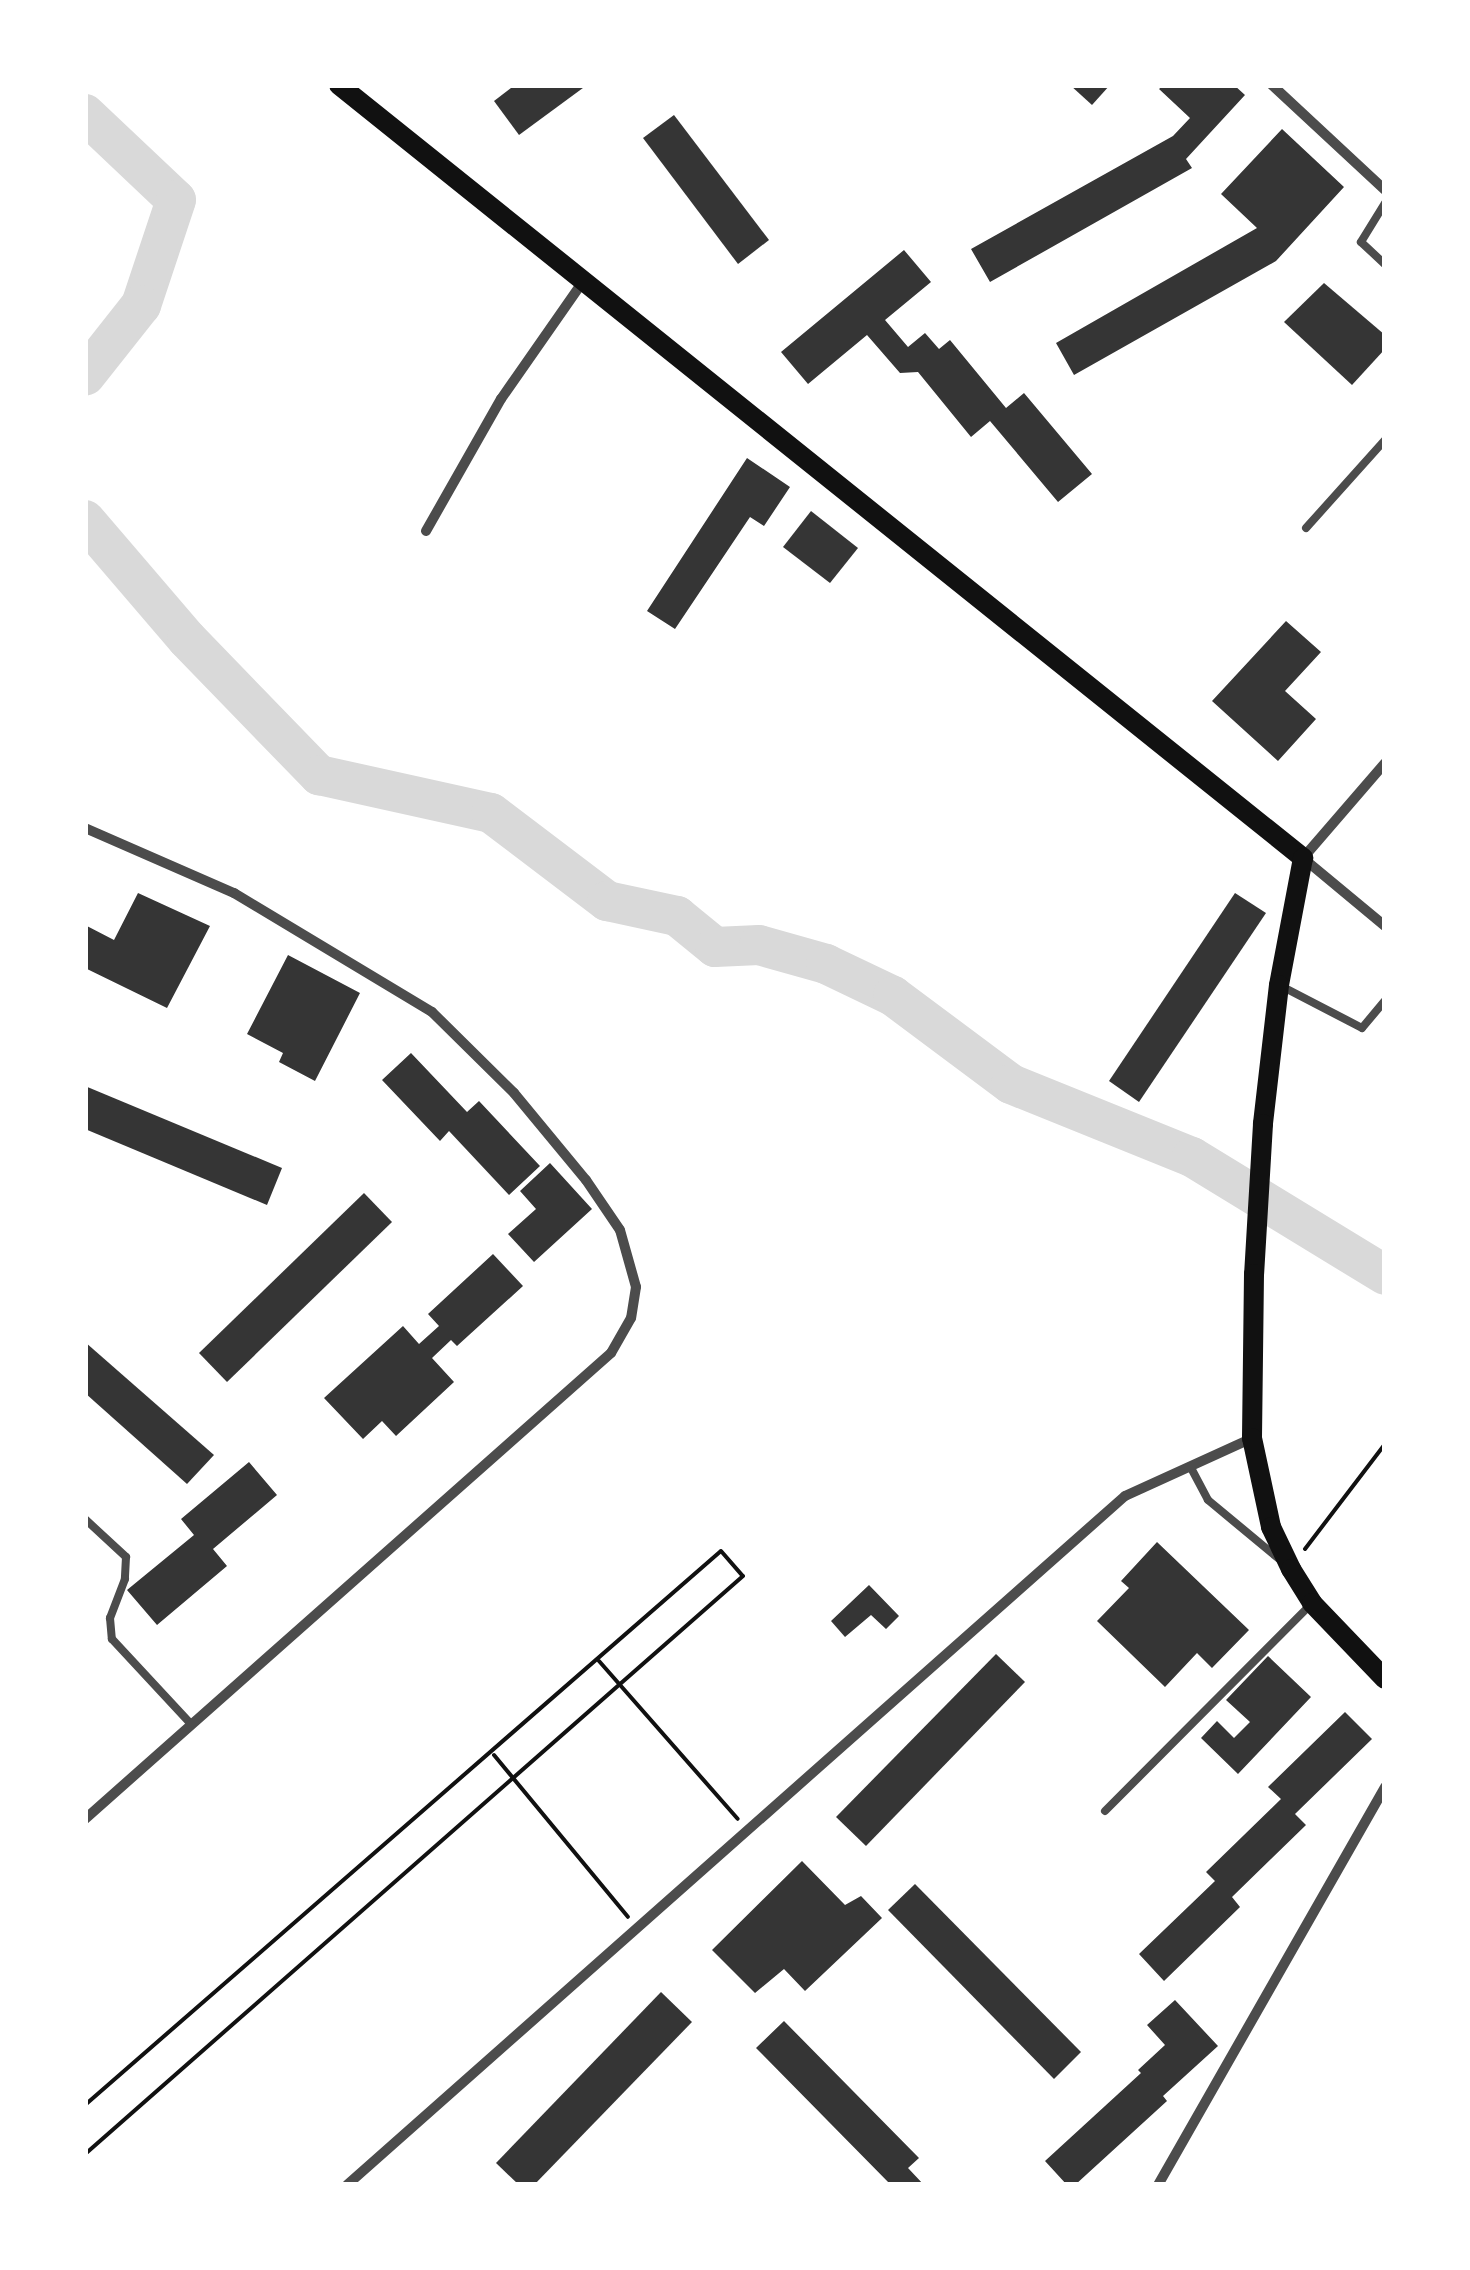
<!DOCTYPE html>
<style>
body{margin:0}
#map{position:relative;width:1470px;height:2270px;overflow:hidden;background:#fff;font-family:"PT Sans",sans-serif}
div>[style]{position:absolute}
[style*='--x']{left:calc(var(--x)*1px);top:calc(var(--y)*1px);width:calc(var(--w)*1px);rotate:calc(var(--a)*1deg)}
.river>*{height:40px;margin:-20px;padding:0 20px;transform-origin:20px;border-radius:20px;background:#d9d9d9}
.building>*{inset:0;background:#353535}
.path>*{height:4px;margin:-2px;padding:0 2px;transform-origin:2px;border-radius:2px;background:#111}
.service>*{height:8px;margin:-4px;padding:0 4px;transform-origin:4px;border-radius:4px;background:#4c4c4c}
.minor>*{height:10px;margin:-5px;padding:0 5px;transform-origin:5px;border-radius:5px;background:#4c4c4c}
.secondary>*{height:20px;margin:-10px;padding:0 10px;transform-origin:10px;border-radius:10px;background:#111}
span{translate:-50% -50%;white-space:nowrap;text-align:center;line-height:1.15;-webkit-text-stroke:8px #fff;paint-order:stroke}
.frame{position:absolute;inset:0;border:88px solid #fff;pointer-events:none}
</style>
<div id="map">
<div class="river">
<div style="--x:85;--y:114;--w:125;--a:43.4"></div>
<div style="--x:176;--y:200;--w:111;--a:108.4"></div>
<div style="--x:141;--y:305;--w:90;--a:128.3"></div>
<div style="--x:85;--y:520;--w:157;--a:49.4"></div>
<div style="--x:187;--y:639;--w:190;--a:45.9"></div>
<div style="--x:319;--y:775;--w:176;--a:12.5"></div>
<div style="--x:491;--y:813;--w:146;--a:37.2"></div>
<div style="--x:607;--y:901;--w:72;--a:12.1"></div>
<div style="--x:677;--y:916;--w:49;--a:39.2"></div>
<div style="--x:715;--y:947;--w:44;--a:-2.6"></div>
<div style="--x:759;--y:945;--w:70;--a:15.8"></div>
<div style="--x:826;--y:964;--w:74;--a:25.5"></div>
<div style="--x:893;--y:996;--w:147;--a:36.7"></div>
<div style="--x:1011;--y:1084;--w:195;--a:22"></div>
<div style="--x:1192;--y:1157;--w:226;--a:31.4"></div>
</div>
<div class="building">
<div style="clip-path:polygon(515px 85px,587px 85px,519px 135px,494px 101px)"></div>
<div style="clip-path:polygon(1070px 85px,1110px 85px,1092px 105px)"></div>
<div style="clip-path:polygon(1164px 85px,1234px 85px,1245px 95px,1186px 159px,1192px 168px,990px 282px,971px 249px,1173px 136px,1190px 118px,1159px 89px)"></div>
<div style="clip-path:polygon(674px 115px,769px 240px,738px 264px,643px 138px)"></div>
<div style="clip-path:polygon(1282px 129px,1344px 187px,1276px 261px,1074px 375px,1056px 343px,1257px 228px,1221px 194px)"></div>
<div style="clip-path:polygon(904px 250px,931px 282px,885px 320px,908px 347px,925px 333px,939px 349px,950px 340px,1006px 408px,1024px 393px,1092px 474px,1058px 502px,990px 421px,971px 437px,918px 372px,900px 373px,867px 335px,808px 384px,781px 352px)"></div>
<div style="clip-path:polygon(1324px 283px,1385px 335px,1385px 349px,1352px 385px,1284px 322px)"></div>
<div style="clip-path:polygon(747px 458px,790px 487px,764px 526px,750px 517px,675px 629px,647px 611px)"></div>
<div style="clip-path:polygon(811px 511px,858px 548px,830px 583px,783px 547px)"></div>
<div style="clip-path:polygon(1286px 621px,1321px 652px,1285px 691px,1316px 719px,1278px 761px,1212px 701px)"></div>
<div style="clip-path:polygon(138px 893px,210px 926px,167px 1008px,85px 968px,85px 925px,114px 940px)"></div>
<div style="clip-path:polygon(1235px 893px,1266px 913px,1139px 1102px,1109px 1081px)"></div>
<div style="clip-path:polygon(288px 955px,360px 993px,315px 1081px,279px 1062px,283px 1053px,247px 1034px)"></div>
<div style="clip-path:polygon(411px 1053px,467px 1112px,479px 1101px,540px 1166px,509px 1195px,449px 1131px,440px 1141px,382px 1080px)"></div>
<div style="clip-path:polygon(85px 1086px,282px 1168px,267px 1205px,85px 1129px)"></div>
<div style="clip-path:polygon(550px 1163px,592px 1209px,534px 1262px,508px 1234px,536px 1209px,520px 1191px)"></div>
<div style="clip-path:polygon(364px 1193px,392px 1222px,227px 1382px,199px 1353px)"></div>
<div style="clip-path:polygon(493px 1254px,523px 1286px,457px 1346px,451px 1340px,432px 1358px,454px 1382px,396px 1436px,382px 1421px,363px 1439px,324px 1398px,403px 1326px,419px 1344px,439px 1326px,428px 1314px)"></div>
<div style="clip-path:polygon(85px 1342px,214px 1455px,187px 1484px,85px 1393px)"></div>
<div style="clip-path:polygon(249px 1462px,277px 1495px,213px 1549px,227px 1566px,157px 1625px,127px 1590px,194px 1535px,181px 1519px)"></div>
<div style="clip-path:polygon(1157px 1542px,1249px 1630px,1212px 1668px,1197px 1653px,1165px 1687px,1097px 1621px,1129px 1588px,1121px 1581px)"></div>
<div style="clip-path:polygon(869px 1585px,899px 1616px,886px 1629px,871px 1615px,845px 1637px,831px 1621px)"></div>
<div style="clip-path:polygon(996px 1654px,1025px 1682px,866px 1846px,836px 1817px)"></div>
<div style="clip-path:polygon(1268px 1656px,1311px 1697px,1238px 1774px,1201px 1738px,1217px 1721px,1234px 1738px,1250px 1722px,1226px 1700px)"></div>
<div style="clip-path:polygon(1345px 1712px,1372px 1739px,1295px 1814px,1306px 1825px,1232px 1897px,1240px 1907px,1164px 1981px,1139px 1954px,1215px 1881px,1206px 1872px,1281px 1799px,1268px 1787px)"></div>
<div style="clip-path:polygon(802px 1861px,845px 1905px,861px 1896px,882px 1918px,805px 1991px,784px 1969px,755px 1993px,712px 1950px)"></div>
<div style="clip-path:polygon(915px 1884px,1081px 2052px,1054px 2079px,888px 1910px)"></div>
<div style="clip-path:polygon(661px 1992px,692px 2022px,534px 2185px,519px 2185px,496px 2163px)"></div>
<div style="clip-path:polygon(1175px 2000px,1218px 2046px,1163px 2096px,1167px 2101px,1075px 2185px,1067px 2185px,1045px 2161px,1141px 2073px,1138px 2070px,1165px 2045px,1147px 2025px)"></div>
<div style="clip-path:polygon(784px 2021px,919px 2158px,908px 2168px,924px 2185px,891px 2185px,756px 2048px)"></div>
</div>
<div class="path">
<div style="--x:1305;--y:1549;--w:132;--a:-52.7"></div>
<div style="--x:599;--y:1661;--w:210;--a:48.7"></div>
<div style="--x:494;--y:1755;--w:210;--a:50.4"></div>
<div style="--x:85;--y:2105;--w:843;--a:-41.06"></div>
<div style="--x:721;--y:1551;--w:33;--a:49"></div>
<div style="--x:743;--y:1576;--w:876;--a:138.7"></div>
</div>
<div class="service">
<div style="--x:1385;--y:203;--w:46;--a:121.6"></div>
<div style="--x:1361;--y:242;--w:33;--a:43"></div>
<div style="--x:1306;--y:528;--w:118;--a:-48.1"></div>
<div style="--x:1283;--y:987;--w:89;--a:27.4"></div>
<div style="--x:1362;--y:1028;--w:35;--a:-50"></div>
<div style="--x:1190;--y:1466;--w:38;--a:62"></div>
<div style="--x:1208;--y:1500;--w:92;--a:39.7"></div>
<div style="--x:85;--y:1519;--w:56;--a:42.8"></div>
<div style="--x:126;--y:1557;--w:22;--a:93"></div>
<div style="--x:125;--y:1579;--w:42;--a:111"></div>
<div style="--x:110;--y:1618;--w:21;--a:85"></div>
<div style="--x:112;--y:1639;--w:117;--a:47.1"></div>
<div style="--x:1105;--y:1811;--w:289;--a:-45.1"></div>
</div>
<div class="minor">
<div style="--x:1272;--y:85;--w:154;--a:42.9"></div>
<div style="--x:426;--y:531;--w:152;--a:-60.4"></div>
<div style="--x:501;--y:399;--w:141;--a:-55.1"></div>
<div style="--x:1385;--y:763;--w:125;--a:130.8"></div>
<div style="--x:1303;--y:858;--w:107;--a:39.7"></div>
<div style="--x:85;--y:828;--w:163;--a:23.6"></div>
<div style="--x:234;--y:893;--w:231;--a:31"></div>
<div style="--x:432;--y:1012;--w:115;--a:44.6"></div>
<div style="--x:514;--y:1093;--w:113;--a:50.4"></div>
<div style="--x:586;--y:1180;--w:60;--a:55.8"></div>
<div style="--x:620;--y:1230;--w:59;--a:74.3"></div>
<div style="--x:636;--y:1287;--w:31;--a:99"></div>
<div style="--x:631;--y:1318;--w:40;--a:119.7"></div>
<div style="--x:611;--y:1353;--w:703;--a:138.46"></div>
<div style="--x:347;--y:2185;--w:1039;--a:-41.53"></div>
<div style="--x:1125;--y:1496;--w:140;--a:-24.5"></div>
<div style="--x:1158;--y:2185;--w:458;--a:-60.3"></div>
</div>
<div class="secondary">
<div style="--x:339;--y:85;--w:1236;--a:38.72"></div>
<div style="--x:1303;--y:858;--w:129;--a:100.7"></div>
<div style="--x:1279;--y:985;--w:140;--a:96.6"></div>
<div style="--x:1263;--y:1124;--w:150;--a:93.4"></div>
<div style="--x:1254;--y:1274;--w:164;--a:90.7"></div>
<div style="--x:1252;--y:1438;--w:91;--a:77.9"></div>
<div style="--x:1271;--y:1527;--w:47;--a:64.5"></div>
<div style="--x:1291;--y:1569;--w:40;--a:58"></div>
<div style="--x:1312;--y:1603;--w:105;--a:46.2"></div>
</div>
<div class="frame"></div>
</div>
